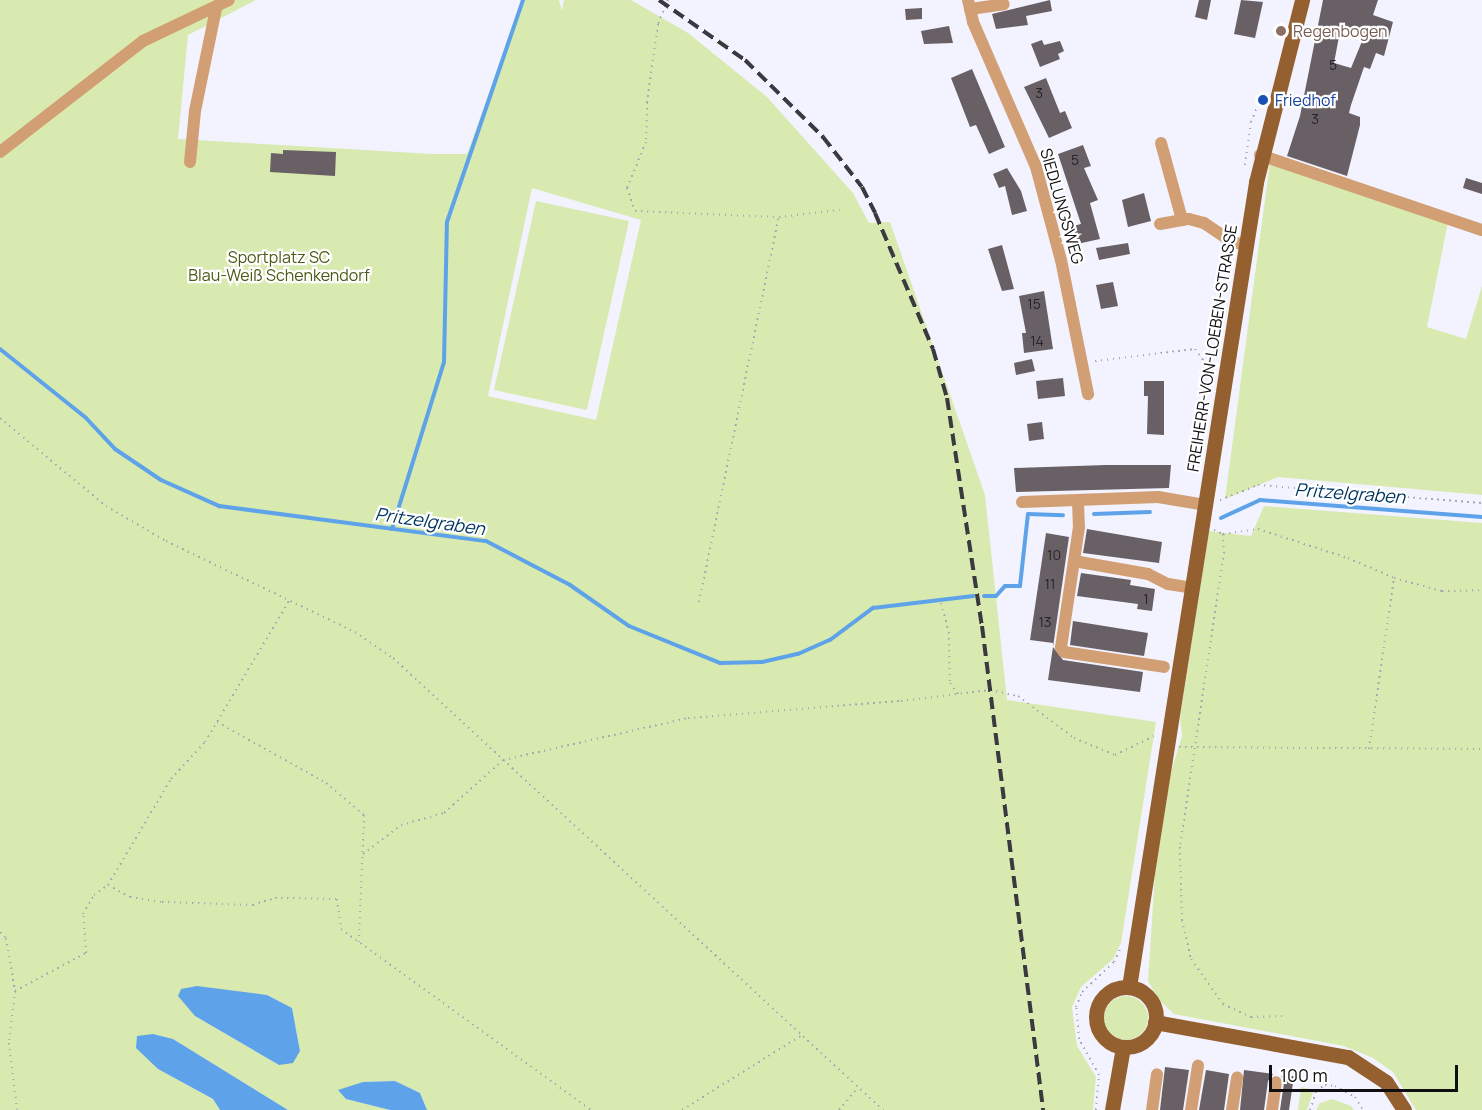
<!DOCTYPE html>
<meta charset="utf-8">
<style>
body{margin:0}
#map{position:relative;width:1482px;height:1110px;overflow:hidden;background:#f2f3ff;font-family:Manrope,sans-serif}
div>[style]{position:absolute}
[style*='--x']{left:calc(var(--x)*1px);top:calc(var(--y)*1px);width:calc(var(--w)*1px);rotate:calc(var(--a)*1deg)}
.green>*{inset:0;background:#d8eaaf}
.round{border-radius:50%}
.water>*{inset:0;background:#5ea3e9}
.stream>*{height:4px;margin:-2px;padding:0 2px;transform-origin:2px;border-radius:2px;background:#5ea3e9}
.building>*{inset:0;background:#696066}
.path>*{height:2px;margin-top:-1px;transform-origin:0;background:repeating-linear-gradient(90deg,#a7a8b1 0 1.5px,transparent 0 6px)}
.minor>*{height:12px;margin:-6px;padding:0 6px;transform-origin:6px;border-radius:6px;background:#d29f74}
.major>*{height:15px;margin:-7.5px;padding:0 7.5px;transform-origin:7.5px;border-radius:7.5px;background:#95602f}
.major>.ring{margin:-7.5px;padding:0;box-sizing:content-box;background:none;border:15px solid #95602f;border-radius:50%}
.rail>*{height:4px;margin-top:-2px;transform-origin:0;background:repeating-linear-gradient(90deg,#39393f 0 12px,transparent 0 18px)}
.dots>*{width:16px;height:16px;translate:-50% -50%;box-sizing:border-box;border:3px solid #fff;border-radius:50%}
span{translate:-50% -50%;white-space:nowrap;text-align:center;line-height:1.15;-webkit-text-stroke:4.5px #fff;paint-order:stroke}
.number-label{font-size:14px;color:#262328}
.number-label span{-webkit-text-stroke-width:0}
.education-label{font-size:16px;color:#785e54}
.left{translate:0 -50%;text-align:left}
.transit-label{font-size:16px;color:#164399}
.street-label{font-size:16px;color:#0f0f13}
.park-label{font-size:16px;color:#4a5914}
.water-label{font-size:18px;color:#023763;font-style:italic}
.scale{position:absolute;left:1269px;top:1065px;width:189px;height:27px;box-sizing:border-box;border:3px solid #0f0f13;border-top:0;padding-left:8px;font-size:18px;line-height:21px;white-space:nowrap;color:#0f0f13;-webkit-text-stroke:4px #fff;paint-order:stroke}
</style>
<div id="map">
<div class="green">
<div style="clip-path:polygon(evenodd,0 0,256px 0,188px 35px,178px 139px,432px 154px,467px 154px,523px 0,559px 0,562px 11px,564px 0,631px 0,688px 33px,767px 97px,853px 193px,869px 223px,890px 222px,985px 495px,1007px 700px,1156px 722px,1121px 943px,1113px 959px,1081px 987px,1072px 1007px,1077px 1046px,1096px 1077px,1093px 1110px,427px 1110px,420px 1093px,395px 1081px,363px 1082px,346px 1099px,390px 1110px,288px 1110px,173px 1039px,153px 1034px,158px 1069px,213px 1099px,220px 1110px,0 1110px,0 0,532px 188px,641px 220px,596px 420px,488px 396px,532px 188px,0 0,237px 992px,267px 995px,292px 1008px,300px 1051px,279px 1065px,195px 1016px,237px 992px)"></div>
<div style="clip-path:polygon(1270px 162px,1448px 222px,1427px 327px,1466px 339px,1482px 286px,1482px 495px,1278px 477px,1225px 499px)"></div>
<div style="clip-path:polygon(536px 201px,629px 221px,587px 410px,494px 390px)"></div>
<div style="clip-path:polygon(1264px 506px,1482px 523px,1482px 1110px,1416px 1110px,1393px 1072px,1373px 1058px,1344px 1046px,1174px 1014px,1159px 1000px,1148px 981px,1155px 874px,1170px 775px,1182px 736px,1180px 717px,1209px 531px,1251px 536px)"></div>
<div class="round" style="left:1104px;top:996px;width:44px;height:44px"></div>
<div style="clip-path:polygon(1301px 1087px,1314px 1090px,1307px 1110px,1298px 1110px)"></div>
<div style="clip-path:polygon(1332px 1099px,1351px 1106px,1354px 1110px,1316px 1110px,1320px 1103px)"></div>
</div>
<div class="water">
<div style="clip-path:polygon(197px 986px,267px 995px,292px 1008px,300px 1051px,293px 1063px,279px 1065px,195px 1016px,178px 996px,181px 989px)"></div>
<div style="clip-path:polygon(153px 1034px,173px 1039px,288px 1110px,220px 1110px,213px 1099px,158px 1069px,136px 1048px,137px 1036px)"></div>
<div style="clip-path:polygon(395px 1081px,420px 1093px,427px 1110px,390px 1110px,346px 1099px,338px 1090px,363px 1082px)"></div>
</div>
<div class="stream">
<div style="--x:0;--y:349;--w:110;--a:38.7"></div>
<div style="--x:86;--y:418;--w:42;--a:46.9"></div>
<div style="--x:115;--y:449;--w:55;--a:34"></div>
<div style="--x:161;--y:480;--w:64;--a:24.1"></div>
<div style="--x:219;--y:506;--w:269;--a:7.5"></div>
<div style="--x:486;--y:541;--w:95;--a:27.6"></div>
<div style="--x:570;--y:585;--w:72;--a:34.8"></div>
<div style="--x:629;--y:626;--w:98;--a:22.1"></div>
<div style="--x:720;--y:663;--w:42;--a:-1.4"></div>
<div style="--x:762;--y:662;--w:37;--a:-13"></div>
<div style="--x:798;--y:654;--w:35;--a:-24"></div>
<div style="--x:830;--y:640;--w:54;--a:-36.7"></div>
<div style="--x:873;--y:608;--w:101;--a:-6.8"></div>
<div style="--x:1094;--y:514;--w:56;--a:-2"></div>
<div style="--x:1221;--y:518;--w:43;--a:-24.8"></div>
<div style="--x:1260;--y:500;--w:223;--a:4.4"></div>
<div style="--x:392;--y:529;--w:175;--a:-72.7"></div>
<div style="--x:444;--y:362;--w:140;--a:-88.8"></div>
<div style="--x:447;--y:222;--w:235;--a:-71.1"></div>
<div style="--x:984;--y:596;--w:12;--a:0"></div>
<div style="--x:996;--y:596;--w:13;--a:-48"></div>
<div style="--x:1005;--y:586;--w:15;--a:0"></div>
<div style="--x:1020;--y:586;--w:72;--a:-83.7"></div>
<div style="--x:1028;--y:514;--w:35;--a:2"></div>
</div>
<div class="building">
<div style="clip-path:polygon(1050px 0,1052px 11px,1026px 16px,1028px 25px,996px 29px,992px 14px)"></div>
<div style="clip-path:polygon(1199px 0,1211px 0,1207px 20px,1195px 17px)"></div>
<div style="clip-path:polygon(1241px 0,1263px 2px,1255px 38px,1234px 34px)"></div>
<div style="clip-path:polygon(evenodd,1323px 0,1378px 0,1373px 15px,1393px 22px,1384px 56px,1376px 53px,1370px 69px,1364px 67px,1351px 105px,1349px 113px,1360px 117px,1360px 125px,1347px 176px,1287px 156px,1300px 116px,1323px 0,1341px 26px,1365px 34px,1351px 68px,1334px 63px,1341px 26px)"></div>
<div style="clip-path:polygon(922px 8px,922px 19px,906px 20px,905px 9px)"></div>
<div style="clip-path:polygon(949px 26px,953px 43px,924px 44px,921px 31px)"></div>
<div style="clip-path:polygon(1042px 40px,1044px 45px,1060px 41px,1064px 51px,1058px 54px,1060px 59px,1040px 67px,1031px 44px)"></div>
<div style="clip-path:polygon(972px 69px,1005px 147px,989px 154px,976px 125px,970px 127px,951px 78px)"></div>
<div style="clip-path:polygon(1046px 78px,1060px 113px,1065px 111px,1072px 128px,1049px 138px,1024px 87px)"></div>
<div style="clip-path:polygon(1083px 145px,1091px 166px,1084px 168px,1098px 200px,1090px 203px,1100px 239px,1077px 244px,1073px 226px,1081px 224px,1058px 154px)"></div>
<div style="clip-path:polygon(283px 150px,336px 152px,335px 176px,270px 172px,271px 153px,283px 154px)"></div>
<div style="clip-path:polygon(1007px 168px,1021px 191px,1027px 211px,1012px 215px,1005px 186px,999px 188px,993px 174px)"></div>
<div style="clip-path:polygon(1466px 178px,1482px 183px,1482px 194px,1463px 188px)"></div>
<div style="clip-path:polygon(1144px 193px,1151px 221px,1128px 227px,1122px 200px)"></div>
<div style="clip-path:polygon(1128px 243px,1130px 254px,1099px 260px,1096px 248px)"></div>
<div style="clip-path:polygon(1002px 245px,1014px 289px,1002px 291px,988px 249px)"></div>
<div style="clip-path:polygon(1113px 282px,1118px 306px,1101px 309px,1096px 285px)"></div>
<div style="clip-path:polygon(1044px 291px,1053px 349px,1024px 353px,1022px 333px,1026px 333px,1019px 296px)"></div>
<div style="clip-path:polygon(1032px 359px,1035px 371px,1016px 375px,1014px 363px)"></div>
<div style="clip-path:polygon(1063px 378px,1065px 396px,1038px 399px,1036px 381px)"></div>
<div style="clip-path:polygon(1144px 381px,1164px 381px,1164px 435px,1147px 434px,1148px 396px,1144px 396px)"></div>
<div style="clip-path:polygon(1042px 422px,1044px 439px,1029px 441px,1027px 424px)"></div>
<div style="clip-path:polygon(1106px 465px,1171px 465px,1169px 488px,1016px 492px,1014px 468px)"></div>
<div style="clip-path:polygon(1087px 529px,1162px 542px,1159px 563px,1083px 553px)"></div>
<div style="clip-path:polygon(1046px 533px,1069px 537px,1053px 647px,1053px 643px,1030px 640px)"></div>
<div style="clip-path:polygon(1081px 573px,1131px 580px,1130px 585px,1155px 589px,1152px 611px,1137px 609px,1138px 604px,1077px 596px)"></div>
<div style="clip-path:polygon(1073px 621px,1148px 633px,1144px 656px,1070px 645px)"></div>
<div style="clip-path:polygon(1053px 647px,1063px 660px,1143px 672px,1140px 692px,1048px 680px)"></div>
<div style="clip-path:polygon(1165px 1067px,1189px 1070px,1183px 1110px,1160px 1110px)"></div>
<div style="clip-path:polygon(1206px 1070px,1229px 1074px,1224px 1110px,1199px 1110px)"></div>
<div style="clip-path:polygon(1244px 1070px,1273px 1074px,1268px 1081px,1264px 1110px,1240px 1110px)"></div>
<div style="clip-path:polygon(1281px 1076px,1294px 1076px,1289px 1110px,1280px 1110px,1284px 1083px)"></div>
</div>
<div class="path">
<div style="--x:668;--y:0;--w:26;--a:113"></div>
<div style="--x:658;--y:24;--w:79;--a:98"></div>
<div style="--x:647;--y:102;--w:40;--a:91.4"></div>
<div style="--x:646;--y:142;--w:50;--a:112.4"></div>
<div style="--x:627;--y:188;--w:24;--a:71"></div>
<div style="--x:635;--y:211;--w:144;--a:2.4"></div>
<div style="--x:779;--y:217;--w:61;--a:-6.5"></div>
<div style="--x:1245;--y:165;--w:43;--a:-82.1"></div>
<div style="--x:1251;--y:122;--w:29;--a:-68"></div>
<div style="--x:1095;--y:361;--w:101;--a:-6.8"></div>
<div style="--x:1195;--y:349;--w:27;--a:54"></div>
<div style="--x:0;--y:418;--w:138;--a:39.7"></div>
<div style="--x:106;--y:506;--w:69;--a:30.3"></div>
<div style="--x:166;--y:541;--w:210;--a:25.7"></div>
<div style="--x:355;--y:632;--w:46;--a:34.4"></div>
<div style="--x:393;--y:658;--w:667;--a:42.69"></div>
<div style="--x:1220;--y:500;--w:41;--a:-21.5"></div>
<div style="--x:1258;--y:485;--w:225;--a:4.6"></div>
<div style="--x:1214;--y:530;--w:10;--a:24"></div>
<div style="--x:1223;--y:534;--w:18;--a:87"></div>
<div style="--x:1224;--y:552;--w:298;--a:98.5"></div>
<div style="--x:1180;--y:847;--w:73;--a:88.4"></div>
<div style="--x:1182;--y:920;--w:40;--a:77"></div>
<div style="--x:1191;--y:959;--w:55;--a:54.6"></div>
<div style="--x:1223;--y:1004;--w:31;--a:25"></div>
<div style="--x:1251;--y:1017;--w:31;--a:-2"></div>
<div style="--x:1223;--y:534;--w:35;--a:-8"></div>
<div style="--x:1258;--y:529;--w:95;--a:17.9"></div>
<div style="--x:1348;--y:558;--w:50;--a:23.5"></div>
<div style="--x:1394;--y:578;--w:50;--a:15.2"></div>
<div style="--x:1442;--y:591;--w:40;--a:-1.4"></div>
<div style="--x:699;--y:602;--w:393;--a:-78.3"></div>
<div style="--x:941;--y:603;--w:30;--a:75"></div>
<div style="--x:949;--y:632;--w:51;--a:88.9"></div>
<div style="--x:950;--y:683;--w:14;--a:54"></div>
<div style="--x:217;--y:722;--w:125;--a:29.2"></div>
<div style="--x:326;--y:783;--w:50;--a:40.1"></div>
<div style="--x:364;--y:815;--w:127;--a:92.3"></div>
<div style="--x:1179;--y:747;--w:303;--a:0.4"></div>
<div style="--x:1369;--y:749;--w:173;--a:-81.7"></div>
<div style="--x:363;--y:854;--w:48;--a:-37.3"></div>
<div style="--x:401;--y:825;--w:45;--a:-15.6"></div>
<div style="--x:444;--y:813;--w:79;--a:-41.9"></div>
<div style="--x:503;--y:760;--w:190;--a:-12.8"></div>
<div style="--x:688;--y:718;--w:214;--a:-4.6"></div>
<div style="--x:901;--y:701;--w:90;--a:-7"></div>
<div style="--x:990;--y:690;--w:29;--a:12"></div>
<div style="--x:1018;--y:696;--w:70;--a:36.9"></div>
<div style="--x:1074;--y:738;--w:44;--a:22.5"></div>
<div style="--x:1115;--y:755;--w:43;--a:-26"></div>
<div style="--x:108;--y:885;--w:25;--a:29"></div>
<div style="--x:130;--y:897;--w:32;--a:9"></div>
<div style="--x:162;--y:902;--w:91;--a:1.9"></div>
<div style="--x:253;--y:905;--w:23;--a:-18"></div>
<div style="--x:275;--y:898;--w:62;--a:0.9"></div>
<div style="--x:337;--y:899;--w:30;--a:82"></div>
<div style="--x:341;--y:929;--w:309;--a:35.9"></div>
<div style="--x:0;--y:932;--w:8;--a:45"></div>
<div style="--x:6;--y:938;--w:54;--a:80.4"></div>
<div style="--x:15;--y:991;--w:52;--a:96.6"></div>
<div style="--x:9;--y:1043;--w:67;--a:83.2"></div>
<div style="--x:15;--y:991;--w:81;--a:-28.2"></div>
<div style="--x:86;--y:953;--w:39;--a:-94"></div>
<div style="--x:83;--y:914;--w:22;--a:-60"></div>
<div style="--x:94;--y:895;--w:17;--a:-36"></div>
<div style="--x:108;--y:885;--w:123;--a:-59.3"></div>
<div style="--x:171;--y:779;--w:50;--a:-47.4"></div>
<div style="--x:205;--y:742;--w:164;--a:-59.2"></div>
<div style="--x:682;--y:1110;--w:142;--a:-32"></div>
<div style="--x:839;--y:1110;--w:30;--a:-50"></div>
<div style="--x:1096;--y:1110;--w:35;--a:-85"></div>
<div style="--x:1099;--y:1075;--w:41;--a:-119.1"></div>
<div style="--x:1079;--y:1039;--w:32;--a:-95"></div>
<div style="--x:1076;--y:1007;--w:16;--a:-68"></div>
<div style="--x:1082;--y:992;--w:44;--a:-43.2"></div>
<div style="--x:1114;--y:962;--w:14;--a:-65"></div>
<div style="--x:1310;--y:1110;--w:20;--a:-72"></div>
<div style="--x:1316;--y:1091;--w:11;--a:-34"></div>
<div style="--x:1325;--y:1085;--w:10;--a:6"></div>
<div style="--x:1335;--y:1086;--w:23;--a:29"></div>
<div style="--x:1355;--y:1097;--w:15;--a:58"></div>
</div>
<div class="minor">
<div style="--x:968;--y:0;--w:23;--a:77"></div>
<div style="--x:973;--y:22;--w:158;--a:66.5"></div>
<div style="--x:1036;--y:167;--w:96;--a:75"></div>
<div style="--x:1061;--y:260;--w:137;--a:78.6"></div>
<div style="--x:970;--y:9;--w:34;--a:-8"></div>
<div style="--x:1161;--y:143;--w:80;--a:74.7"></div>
<div style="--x:0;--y:152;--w:181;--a:-37.8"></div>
<div style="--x:143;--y:41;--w:95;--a:-25.5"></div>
<div style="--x:1260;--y:155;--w:234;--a:18.7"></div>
<div style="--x:190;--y:162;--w:51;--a:-84.4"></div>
<div style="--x:195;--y:111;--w:104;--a:-78.4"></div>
<div style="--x:1160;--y:224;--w:29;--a:-10"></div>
<div style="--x:1189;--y:219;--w:16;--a:15"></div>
<div style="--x:1204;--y:223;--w:34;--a:34"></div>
<div style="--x:1232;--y:242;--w:14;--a:12"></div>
<div style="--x:1078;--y:501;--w:26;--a:88"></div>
<div style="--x:1079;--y:527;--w:122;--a:98.5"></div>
<div style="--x:1061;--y:648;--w:5;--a:53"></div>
<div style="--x:1064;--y:652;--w:101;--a:8.5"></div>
<div style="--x:1022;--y:502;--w:136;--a:-2.1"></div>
<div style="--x:1158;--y:497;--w:49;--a:9.5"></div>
<div style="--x:1074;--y:561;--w:75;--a:10"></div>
<div style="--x:1148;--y:574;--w:22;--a:27"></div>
<div style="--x:1168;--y:584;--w:25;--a:9"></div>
<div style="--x:1152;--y:1110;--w:36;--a:-82"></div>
<div style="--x:1191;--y:1110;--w:45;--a:-81"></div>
<div style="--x:1232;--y:1110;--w:33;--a:-81"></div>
<div style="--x:1272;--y:1110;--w:28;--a:-82"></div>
</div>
<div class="major">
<div class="ring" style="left:1096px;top:987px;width:45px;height:45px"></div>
<div style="--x:1129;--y:987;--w:815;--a:-81.03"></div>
<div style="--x:1256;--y:182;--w:188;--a:-75.8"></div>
<div style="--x:1155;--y:1022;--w:196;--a:10.3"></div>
<div style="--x:1348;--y:1057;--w:45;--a:33.3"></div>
<div style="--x:1386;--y:1082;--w:33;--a:57"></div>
<div style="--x:1112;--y:1110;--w:64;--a:-80.1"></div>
</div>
<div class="rail">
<div style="--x:659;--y:0;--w:105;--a:34.9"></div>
<div style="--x:745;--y:60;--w:110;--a:44.6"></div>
<div style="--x:823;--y:137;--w:63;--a:52"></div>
<div style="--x:862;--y:187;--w:29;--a:63"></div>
<div style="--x:875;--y:213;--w:148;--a:66.9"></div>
<div style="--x:933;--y:349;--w:51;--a:74.1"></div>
<div style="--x:947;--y:398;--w:231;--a:81.3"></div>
<div style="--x:982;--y:626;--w:488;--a:82.8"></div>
</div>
<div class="dots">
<div style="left:1281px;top:31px;background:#8d6e63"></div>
<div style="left:1263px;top:100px;background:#1a4fb4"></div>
</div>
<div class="number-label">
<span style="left:1333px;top:65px">5</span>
<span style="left:1039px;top:93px">3</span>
<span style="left:1315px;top:119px">3</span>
<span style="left:1075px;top:160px">5</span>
<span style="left:1034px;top:304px">15</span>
<span style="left:1037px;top:341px">14</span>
<span style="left:1054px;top:555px">10</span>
<span style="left:1050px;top:584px">11</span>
<span style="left:1146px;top:599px">1</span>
<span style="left:1045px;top:622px">13</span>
</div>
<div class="education-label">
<span class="left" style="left:1293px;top:31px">Regenbogen</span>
</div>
<div class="transit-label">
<span class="left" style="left:1275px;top:100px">Friedhof</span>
</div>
<div class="street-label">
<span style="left:1062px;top:206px;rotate:74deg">SIEDLUNGSWEG</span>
<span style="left:1212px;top:348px;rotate:-81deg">FREIHERR-VON-LOEBEN-STRASSE</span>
</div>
<div class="park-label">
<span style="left:279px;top:266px">Sportplatz SC<br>Blau-Weiß Schenkendorf</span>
</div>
<div class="water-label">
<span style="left:1350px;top:493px;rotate:4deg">Pritzelgraben</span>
<span style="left:430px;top:521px;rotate:8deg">Pritzelgraben</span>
</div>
<div class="scale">100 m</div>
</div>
